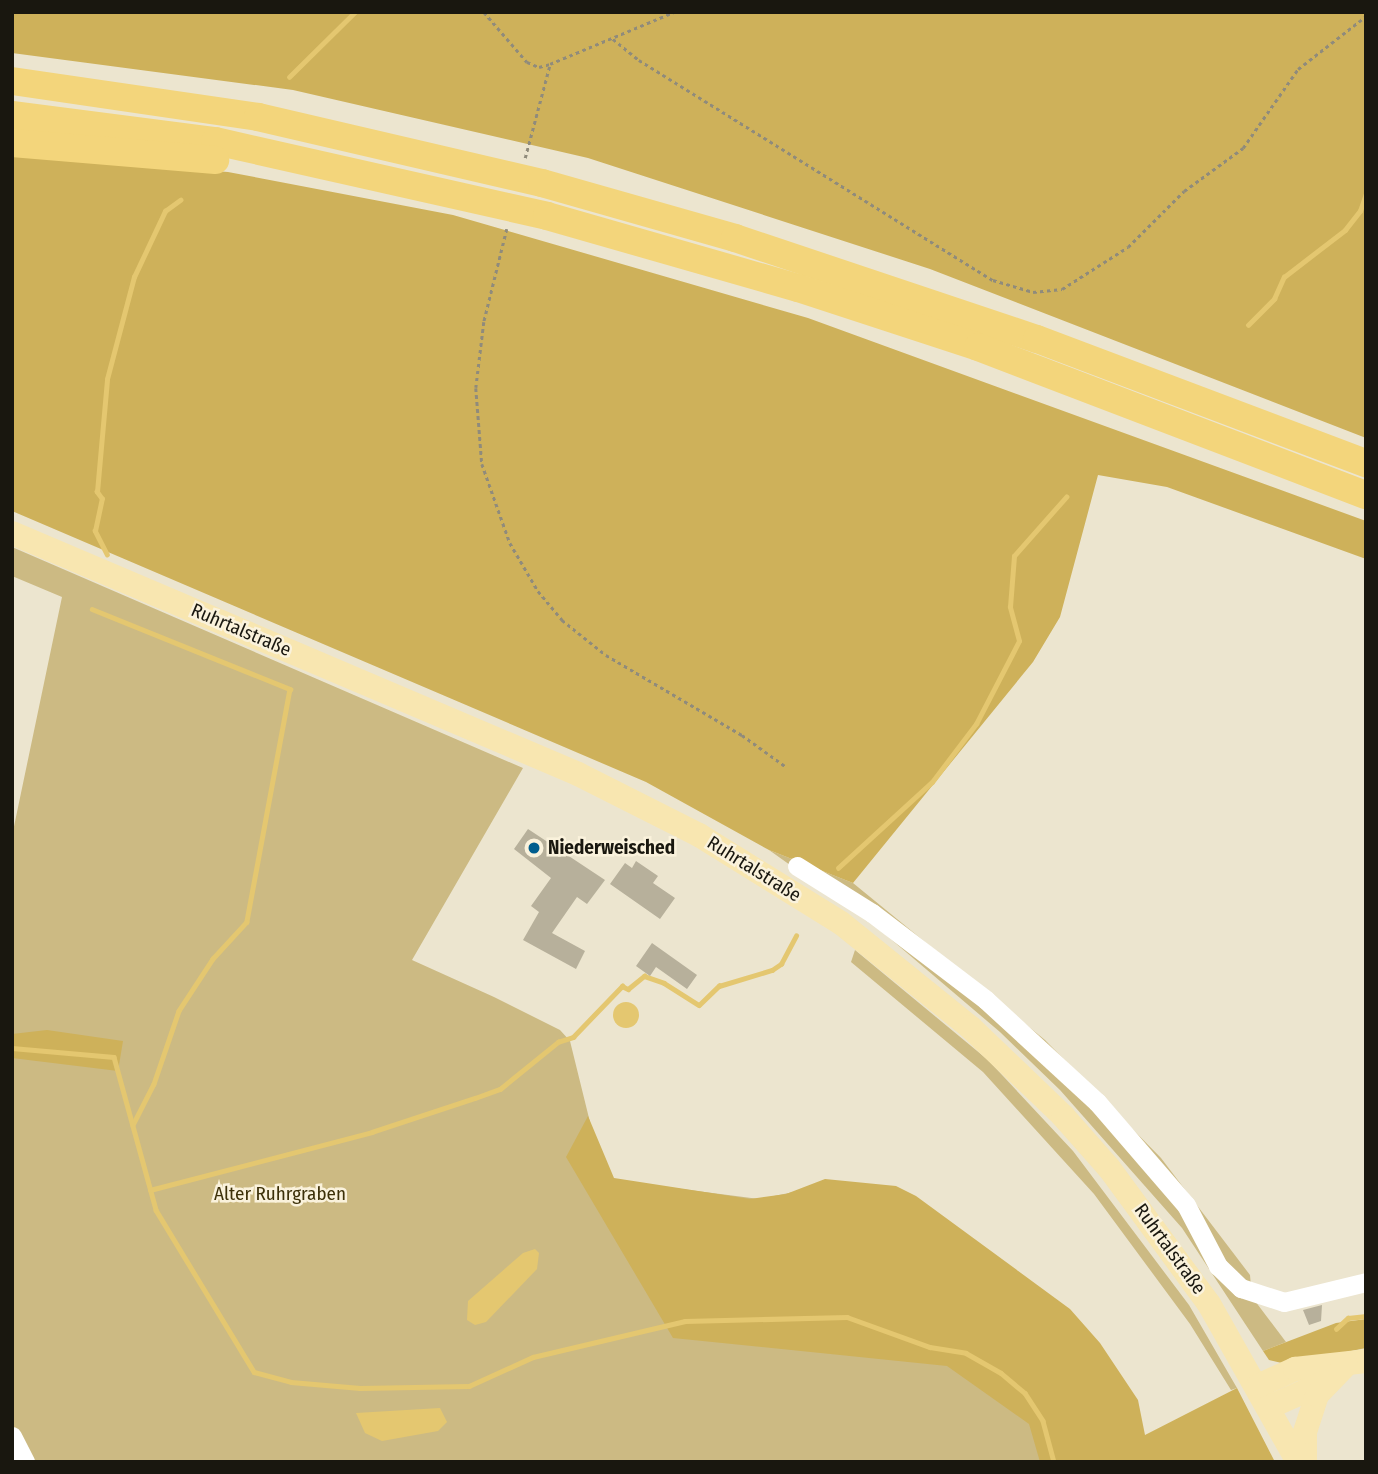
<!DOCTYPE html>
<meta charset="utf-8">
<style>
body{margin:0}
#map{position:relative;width:1378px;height:1474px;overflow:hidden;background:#ece5cf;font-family:"Fira Sans Condensed",sans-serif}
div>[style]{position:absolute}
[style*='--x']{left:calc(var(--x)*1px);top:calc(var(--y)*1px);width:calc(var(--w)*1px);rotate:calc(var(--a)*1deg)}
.green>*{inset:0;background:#ccba83}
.forest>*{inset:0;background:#ceb15a}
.water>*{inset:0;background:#e4c770}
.round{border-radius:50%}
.stream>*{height:4.5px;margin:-2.25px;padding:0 2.25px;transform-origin:2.25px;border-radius:2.25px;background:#e4c770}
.building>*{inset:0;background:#b7b09b}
.path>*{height:2.5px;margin-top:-1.25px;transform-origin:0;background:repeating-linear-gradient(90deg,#908b7b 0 3.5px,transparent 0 7px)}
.minor>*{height:19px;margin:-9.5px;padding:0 9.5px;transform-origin:9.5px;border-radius:9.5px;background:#fff}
.major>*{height:24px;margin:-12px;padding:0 12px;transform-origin:12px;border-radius:12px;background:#f8e6b0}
.highway>*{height:28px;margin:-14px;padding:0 14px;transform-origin:14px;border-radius:14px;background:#f3d57b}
.dots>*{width:19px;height:19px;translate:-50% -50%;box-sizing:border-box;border:4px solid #faf2dc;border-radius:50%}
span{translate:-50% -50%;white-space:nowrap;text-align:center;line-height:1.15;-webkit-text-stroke:5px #faf2dc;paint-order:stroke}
.street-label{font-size:19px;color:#19170f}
.poi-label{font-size:19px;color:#19170f;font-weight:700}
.left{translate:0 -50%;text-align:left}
.park-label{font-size:19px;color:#3c3008}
.frame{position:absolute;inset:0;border:14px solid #19170f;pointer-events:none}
</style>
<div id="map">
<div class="green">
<div style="clip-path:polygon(12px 547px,523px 768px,412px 960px,494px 997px,560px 1030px,570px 1041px,604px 1179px,759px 1199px,808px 1189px,980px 1248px,1068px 1309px,1135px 1462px,12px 1462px,12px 836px,62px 597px,12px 576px)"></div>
<div style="clip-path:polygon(769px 850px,853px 883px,1045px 1040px,1161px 1158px,1250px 1275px,1252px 1297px,1286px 1342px,1263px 1351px,1182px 1228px,1060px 1090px,1000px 1032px,873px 924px)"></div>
<div style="clip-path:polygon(855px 950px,988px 1060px,1073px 1151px,1189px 1305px,1237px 1388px,1231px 1390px,1190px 1324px,1094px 1194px,983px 1072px,851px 962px)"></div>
</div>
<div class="forest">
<div style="clip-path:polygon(12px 12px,1366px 12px,1366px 438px,930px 269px,588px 158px,293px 90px,12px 53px)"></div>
<div style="clip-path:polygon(12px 156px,228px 172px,453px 215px,808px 318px,1366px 521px,1366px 559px,1167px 487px,1098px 475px,1060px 617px,1033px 662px,853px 883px,769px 850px,646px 782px,12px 511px)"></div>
<div style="clip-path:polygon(47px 1030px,123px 1041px,118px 1071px,12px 1058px,12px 1034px)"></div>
<div style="clip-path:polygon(588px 1116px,614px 1178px,750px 1199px,786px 1194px,825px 1179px,896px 1186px,916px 1196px,1070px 1309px,1100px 1343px,1138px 1400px,1145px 1435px,1237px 1388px,1275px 1462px,1040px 1462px,1029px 1424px,947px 1366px,673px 1338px,566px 1157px)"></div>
<div style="clip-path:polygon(1366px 1319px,1366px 1348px,1286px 1364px,1269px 1360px,1263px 1351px,1336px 1323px)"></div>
</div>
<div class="water">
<div class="round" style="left:613px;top:1002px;width:26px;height:26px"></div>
<div style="clip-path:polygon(535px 1249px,539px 1253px,537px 1269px,486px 1322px,475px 1325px,467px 1320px,468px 1301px,523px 1253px)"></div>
<div style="clip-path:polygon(440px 1408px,447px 1422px,438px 1431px,382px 1441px,365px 1433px,356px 1413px)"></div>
</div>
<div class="stream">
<div style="--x:289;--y:77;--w:93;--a:-44.6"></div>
<div style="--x:1248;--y:325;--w:37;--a:-45"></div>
<div style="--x:1274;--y:299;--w:24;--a:-66"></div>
<div style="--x:1284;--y:277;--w:77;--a:-37.6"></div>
<div style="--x:1345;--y:230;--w:24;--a:-52"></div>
<div style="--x:1360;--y:211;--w:18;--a:-71"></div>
<div style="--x:107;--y:555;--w:27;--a:-117"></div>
<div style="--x:95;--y:531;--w:33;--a:-78"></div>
<div style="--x:102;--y:499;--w:9;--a:-126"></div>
<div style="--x:97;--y:492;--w:113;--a:-84.9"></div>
<div style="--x:107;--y:379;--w:106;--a:-75.2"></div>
<div style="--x:134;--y:277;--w:73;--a:-64.8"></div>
<div style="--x:165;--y:211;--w:19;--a:-36"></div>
<div style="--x:92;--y:609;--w:214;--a:22"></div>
<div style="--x:290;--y:689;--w:237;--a:100.5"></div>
<div style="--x:247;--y:922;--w:50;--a:132.6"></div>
<div style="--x:213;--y:959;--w:62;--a:123.2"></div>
<div style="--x:179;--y:1011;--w:77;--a:108.9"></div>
<div style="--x:154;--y:1084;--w:46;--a:117.1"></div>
<div style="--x:838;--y:868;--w:127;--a:-42.5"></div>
<div style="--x:932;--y:782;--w:73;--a:-52.8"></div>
<div style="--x:976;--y:724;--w:93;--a:-62.6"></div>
<div style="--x:1019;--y:641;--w:35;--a:-105"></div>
<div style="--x:1010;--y:607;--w:51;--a:-85.5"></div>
<div style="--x:1014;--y:556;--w:79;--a:-48.6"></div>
<div style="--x:12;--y:1048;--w:102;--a:5"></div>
<div style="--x:114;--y:1057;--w:159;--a:74.6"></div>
<div style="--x:156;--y:1210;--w:189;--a:58.8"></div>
<div style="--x:254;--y:1372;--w:38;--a:15"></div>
<div style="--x:291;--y:1382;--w:69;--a:5"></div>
<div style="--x:360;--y:1388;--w:109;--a:-1.1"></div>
<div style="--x:469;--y:1386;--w:70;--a:-24.4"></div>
<div style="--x:533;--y:1357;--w:156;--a:-13.3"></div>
<div style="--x:685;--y:1321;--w:162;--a:-1.4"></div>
<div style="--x:847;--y:1317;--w:88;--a:19.9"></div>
<div style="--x:930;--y:1347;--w:36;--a:9"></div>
<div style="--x:966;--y:1353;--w:40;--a:29.7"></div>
<div style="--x:1001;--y:1373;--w:31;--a:40"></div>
<div style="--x:1025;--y:1393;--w:33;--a:57"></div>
<div style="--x:1043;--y:1421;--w:42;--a:75"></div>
<div style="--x:150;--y:1190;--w:229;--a:-14.6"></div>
<div style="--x:372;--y:1132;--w:108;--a:-18.3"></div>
<div style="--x:475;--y:1098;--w:27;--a:-20"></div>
<div style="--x:500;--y:1089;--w:75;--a:-39"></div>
<div style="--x:558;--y:1042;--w:16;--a:-18"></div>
<div style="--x:573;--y:1037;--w:71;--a:-46.1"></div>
<div style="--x:622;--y:986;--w:7;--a:27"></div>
<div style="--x:628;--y:989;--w:21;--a:-39"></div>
<div style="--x:644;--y:976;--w:21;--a:19"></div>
<div style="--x:664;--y:983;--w:41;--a:32.2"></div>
<div style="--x:699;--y:1005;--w:28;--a:-44"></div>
<div style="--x:719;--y:986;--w:55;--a:-16.8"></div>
<div style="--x:772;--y:970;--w:11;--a:-34"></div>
<div style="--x:781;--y:964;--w:32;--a:-62"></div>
<div style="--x:1336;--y:1329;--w:16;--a:-43"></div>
<div style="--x:1348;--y:1318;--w:18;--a:-6"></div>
</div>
<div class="building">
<div style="clip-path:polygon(528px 829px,605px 880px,587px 904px,577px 897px,552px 933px,585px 951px,576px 969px,523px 940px,539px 912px,531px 906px,551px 878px,514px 849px)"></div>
<div style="clip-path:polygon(636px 861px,658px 876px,653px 883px,675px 898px,660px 919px,610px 884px,625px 863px,632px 868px)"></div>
<div style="clip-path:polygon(652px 943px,697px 975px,687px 989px,656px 967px,650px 976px,636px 966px)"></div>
<div style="clip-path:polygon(1322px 1305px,1321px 1321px,1309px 1325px,1303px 1310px)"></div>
</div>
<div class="path">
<div style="--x:484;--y:12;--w:66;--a:49.3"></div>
<div style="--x:527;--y:62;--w:13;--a:23"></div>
<div style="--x:539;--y:67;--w:11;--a:-15"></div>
<div style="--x:613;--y:39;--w:33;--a:39"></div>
<div style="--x:639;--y:60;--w:417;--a:31.9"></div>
<div style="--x:993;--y:280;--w:42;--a:16.7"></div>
<div style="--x:1033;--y:292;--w:29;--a:-6"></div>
<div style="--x:1062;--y:289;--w:78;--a:-32.5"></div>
<div style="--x:1128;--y:247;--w:79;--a:-45"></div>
<div style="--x:1184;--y:191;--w:73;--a:-36.1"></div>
<div style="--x:1243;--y:148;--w:96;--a:-55.2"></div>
<div style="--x:1298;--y:69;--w:86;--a:-37.9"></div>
<div style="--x:525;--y:158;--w:97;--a:-75.1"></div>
<div style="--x:550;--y:64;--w:134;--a:-22.8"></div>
<div style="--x:507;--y:229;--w:96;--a:103.9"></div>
<div style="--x:484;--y:322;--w:66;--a:96.9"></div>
<div style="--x:476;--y:388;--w:76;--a:85.5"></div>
<div style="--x:482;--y:464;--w:84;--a:70.5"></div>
<div style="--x:510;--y:543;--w:56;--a:59.7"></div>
<div style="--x:538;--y:591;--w:38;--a:50"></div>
<div style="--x:562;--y:620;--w:56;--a:38.5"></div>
<div style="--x:606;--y:655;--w:158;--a:30.5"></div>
<div style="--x:742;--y:735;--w:53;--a:35.8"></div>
</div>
<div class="minor">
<div style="--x:797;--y:866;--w:89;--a:32.1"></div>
<div style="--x:872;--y:913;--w:143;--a:37.3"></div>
<div style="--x:986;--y:1000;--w:151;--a:42.6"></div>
<div style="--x:1097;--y:1102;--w:136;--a:49.2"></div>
<div style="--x:1186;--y:1205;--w:69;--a:62.3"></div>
<div style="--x:1218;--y:1266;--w:32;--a:44"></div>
<div style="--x:1241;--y:1288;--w:45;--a:18"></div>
<div style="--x:1284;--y:1302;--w:84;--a:-13.7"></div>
<div style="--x:12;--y:1436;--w:29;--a:63"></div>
</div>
<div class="major">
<div style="--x:12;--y:533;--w:615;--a:23.06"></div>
<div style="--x:578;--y:774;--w:136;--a:26.8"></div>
<div style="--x:699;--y:835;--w:167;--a:31.8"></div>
<div style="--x:841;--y:923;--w:166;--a:38.9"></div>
<div style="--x:970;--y:1027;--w:129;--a:43.7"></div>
<div style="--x:1063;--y:1116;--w:69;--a:48.5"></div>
<div style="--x:1109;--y:1168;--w:169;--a:53.7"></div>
<div style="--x:1209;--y:1304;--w:181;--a:60.6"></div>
<div style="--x:1258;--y:1386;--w:41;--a:-24.7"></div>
<div style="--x:1295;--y:1369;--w:71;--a:-6.4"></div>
<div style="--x:1269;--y:1407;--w:62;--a:-23.7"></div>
<div style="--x:1305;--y:1462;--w:30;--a:-90"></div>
<div style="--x:1305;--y:1432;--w:39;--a:-72"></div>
<div style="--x:1317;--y:1395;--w:42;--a:-46"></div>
</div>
<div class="highway">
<div style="--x:12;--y:81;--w:249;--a:8.3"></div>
<div style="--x:258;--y:117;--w:292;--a:13.1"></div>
<div style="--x:542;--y:183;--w:201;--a:15.9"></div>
<div style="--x:735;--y:238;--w:318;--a:18.5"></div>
<div style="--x:1037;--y:339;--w:352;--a:20.7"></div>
<div style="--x:12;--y:115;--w:205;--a:7.3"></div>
<div style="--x:215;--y:141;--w:340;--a:12.7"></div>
<div style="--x:547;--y:216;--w:261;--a:16"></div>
<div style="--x:798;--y:288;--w:189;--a:18.1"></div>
<div style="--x:978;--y:347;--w:415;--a:20.9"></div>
<div style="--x:12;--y:143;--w:204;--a:4.8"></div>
</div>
<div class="dots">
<div style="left:534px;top:848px;background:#005d8d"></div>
</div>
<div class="street-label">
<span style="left:241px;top:630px;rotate:23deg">Ruhrtalstraße</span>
<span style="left:754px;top:869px;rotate:32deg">Ruhrtalstraße</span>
<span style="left:1170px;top:1249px;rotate:54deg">Ruhrtalstraße</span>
</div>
<div class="poi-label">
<span class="left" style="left:548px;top:848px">Niederweisched</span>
</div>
<div class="park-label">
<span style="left:280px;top:1194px">Alter Ruhrgraben</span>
</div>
<div class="frame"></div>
</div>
